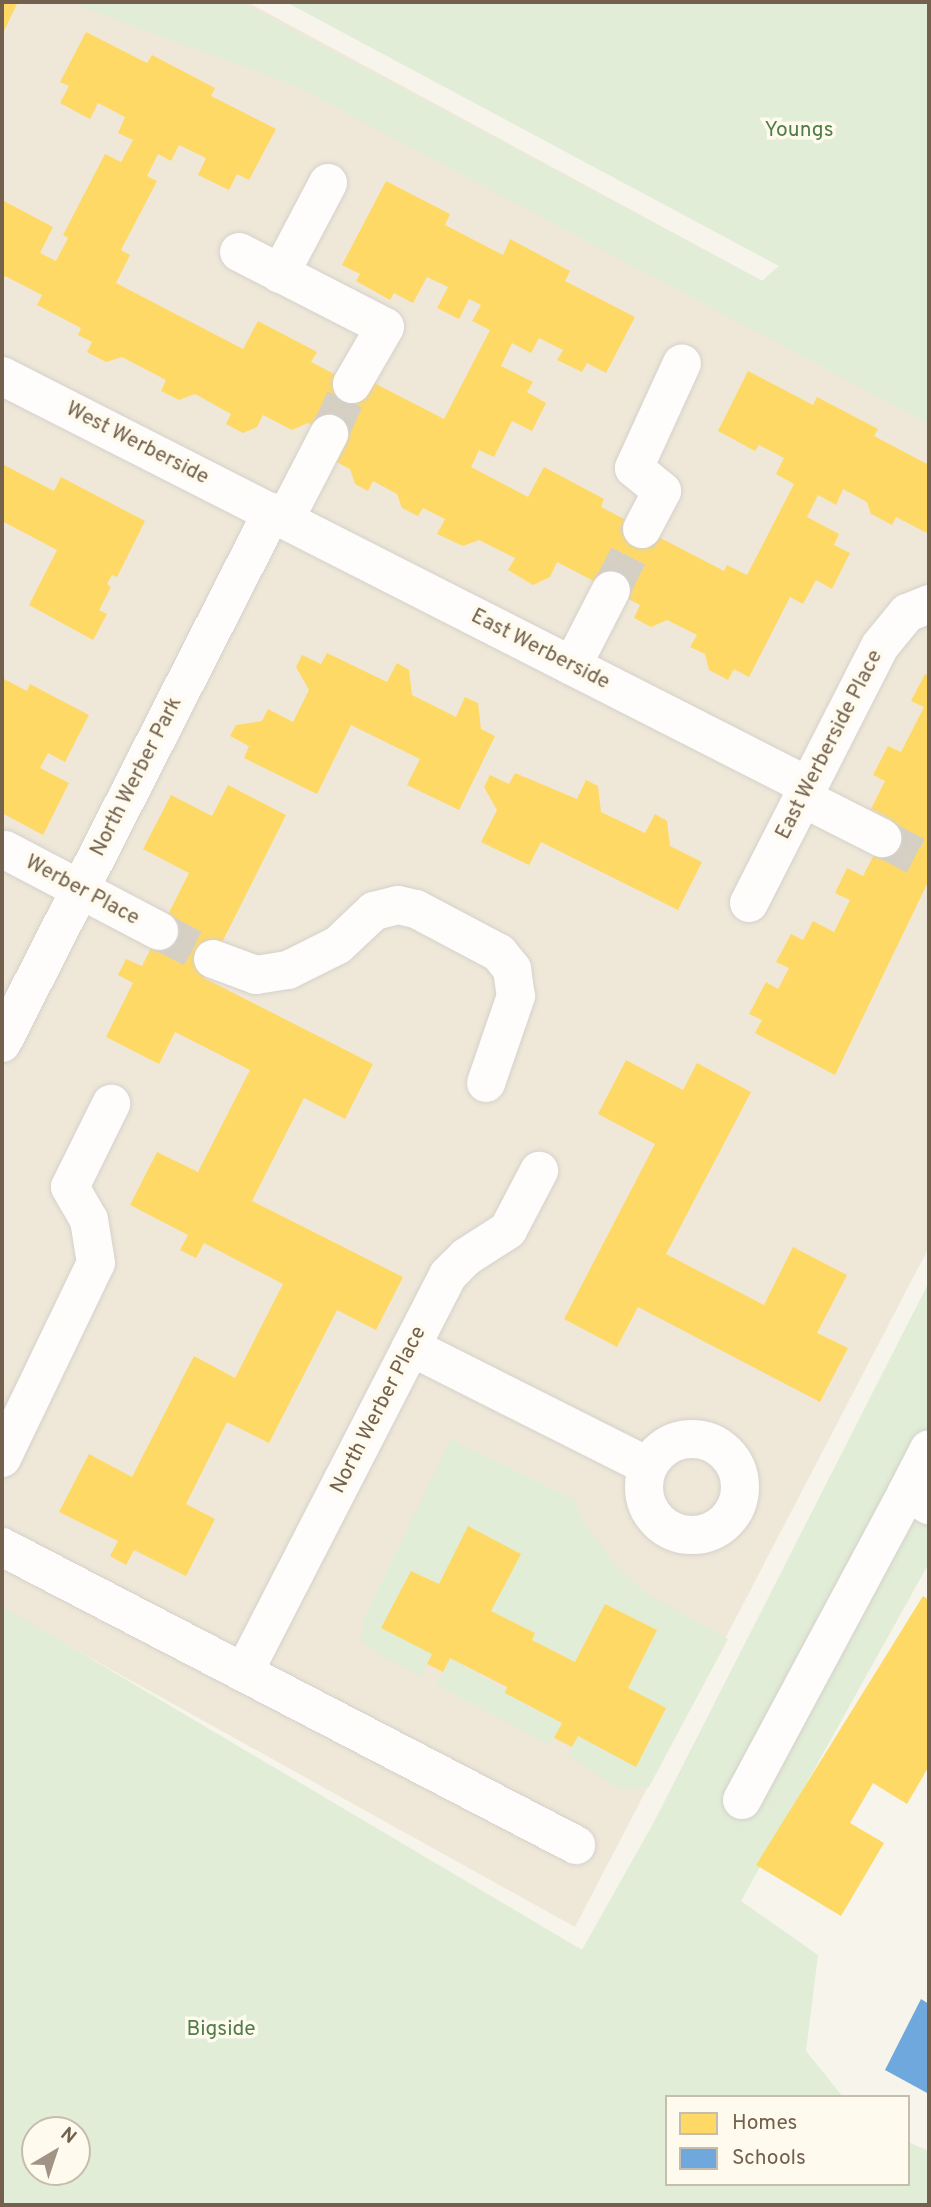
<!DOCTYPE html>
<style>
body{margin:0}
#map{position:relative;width:931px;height:2207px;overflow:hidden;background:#f6f4eb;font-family:Overpass,sans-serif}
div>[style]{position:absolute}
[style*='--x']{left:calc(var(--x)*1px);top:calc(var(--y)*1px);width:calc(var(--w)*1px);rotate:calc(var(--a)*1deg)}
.residential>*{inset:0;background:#efe8d9}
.green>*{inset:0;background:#e1edd7}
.homes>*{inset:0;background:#ffd966}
.schools>*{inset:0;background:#6fa8dc}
.minor-tunnel>*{height:38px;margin-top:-19px;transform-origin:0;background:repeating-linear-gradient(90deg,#d5cfc4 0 38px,transparent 0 57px)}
.roads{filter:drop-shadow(0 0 2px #d5d1ca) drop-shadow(0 0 2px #d5d1ca)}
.minor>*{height:38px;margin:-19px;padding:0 19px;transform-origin:19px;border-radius:19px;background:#fefdfc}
.minor>.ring{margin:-19px;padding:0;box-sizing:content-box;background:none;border:38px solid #fefdfc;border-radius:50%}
span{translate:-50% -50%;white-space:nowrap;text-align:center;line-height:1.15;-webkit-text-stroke:7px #fefaed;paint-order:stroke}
.park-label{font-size:21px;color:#517d49}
.street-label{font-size:21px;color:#73614d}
.frame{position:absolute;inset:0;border:4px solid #73614d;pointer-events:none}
.legend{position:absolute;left:665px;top:2095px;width:245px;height:91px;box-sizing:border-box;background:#fefaed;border:2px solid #c6bdad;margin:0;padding:9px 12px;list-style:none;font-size:21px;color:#73614d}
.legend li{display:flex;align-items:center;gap:14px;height:35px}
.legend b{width:35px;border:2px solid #c6bdad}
.north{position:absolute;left:21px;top:2116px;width:70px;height:70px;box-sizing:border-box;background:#fefaed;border:2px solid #c6bdad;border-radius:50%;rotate:39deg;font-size:19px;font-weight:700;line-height:28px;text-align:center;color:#73614d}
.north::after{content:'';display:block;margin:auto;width:24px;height:32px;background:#a19484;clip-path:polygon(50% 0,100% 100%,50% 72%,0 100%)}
</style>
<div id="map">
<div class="residential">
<div style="clip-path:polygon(2px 2px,247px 2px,929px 371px,929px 1247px,575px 1927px,2px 1609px)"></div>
</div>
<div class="green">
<div style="clip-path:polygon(68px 2px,241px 2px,762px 281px,779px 266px,286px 2px,929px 2px,929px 424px,294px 85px)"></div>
<div style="clip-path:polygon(evenodd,929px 1282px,929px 1563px,741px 1901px,818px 1955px,806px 2051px,843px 2097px,667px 2097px,667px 2184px,908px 2184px,908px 2142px,929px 2151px,929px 2205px,2px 2205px,2px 1606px,582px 1950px,654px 1822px,929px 1282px,35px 2130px,77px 2130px,77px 2172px,35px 2172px,35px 2130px)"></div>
<div style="clip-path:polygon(451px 1439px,573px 1499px,586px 1525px,618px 1568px,648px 1594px,728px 1639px,649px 1787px,620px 1790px,568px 1755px,578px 1736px,636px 1766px,666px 1709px,628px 1688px,657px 1630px,605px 1604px,575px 1662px,532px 1640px,535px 1633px,491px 1611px,520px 1554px,468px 1527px,439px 1584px,411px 1571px,382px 1628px,432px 1654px,420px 1677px,361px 1643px,364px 1618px)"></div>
<div style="clip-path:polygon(450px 1658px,562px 1723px,550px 1745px,436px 1685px)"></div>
</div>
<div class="homes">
<div style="clip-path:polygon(2px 2px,17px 4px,2px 35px)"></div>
<div style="clip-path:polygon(86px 32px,147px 63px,152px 55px,215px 88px,211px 96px,276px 129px,249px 180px,237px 174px,229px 190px,198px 175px,206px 158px,179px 145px,171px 161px,158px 154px,147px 176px,157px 181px,121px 250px,130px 255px,116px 283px,243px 349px,258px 321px,317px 352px,311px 362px,369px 392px,374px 383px,444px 419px,490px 330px,472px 321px,481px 305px,469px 299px,459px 319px,437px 308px,448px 287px,427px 277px,413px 303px,394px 293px,390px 300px,356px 281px,360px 274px,342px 265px,386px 181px,450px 214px,445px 225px,503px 255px,510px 239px,570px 271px,565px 281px,635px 317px,606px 373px,587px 363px,582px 372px,557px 360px,563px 350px,539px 338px,531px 353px,512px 343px,501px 366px,533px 382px,527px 392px,546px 403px,532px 431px,512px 421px,494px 457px,479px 450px,471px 467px,528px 497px,544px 467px,604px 499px,601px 507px,724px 571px,727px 565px,747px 575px,794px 484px,776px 474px,784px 458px,759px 445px,755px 451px,718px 431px,748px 371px,813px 405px,817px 397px,878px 429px,874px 436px,929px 465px,929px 534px,896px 517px,892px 525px,871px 514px,867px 502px,843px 489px,836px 505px,818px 495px,807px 517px,839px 534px,834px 545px,850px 553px,832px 589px,816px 580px,803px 604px,790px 597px,749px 677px,734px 669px,728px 680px,709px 670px,705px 654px,690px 647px,697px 635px,667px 620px,651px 627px,634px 618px,640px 605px,557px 562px,550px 577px,533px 585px,508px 570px,515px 558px,479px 540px,463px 546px,437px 534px,445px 519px,423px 508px,418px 516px,402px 508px,397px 494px,373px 481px,368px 491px,355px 484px,350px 469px,335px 461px,346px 442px,308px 423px,292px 430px,263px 415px,257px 427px,243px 433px,226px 424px,231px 414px,195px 394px,179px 400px,161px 391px,166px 380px,122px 357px,106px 362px,87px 352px,92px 342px,78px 335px,81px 328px,37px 305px,42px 295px,5px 276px,2px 282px,2px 200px,53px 227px,40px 253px,56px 261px,68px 238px,63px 235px,105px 154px,121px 162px,133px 140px,118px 133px,125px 117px,98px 103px,90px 119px,60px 103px,69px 86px,60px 82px)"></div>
<div style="clip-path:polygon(2px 464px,54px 491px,61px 477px,145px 521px,117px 577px,112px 575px,107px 584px,111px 587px,99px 610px,107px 614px,93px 640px,29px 605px,57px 550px,2px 521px)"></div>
<div style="clip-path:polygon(327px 653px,387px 682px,397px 663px,409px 670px,412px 695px,456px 717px,465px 697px,478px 703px,481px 729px,495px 736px,459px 810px,407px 785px,420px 759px,351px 725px,317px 794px,244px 758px,249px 746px,230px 736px,236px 725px,262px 721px,268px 709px,293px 722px,309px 690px,296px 667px,302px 655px,321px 664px)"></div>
<div style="clip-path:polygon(925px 674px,929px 676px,929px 880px,835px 1075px,755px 1033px,762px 1020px,749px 1014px,766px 982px,778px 989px,789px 968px,776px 962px,791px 934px,803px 940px,813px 921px,834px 932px,850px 900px,835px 893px,847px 868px,863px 876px,892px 820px,871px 809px,885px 781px,873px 775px,888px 746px,901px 752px,924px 707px,911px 701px)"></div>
<div style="clip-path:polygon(2px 678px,27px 691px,30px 684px,89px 715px,65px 762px,48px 753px,40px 768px,69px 783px,43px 835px,2px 813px)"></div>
<div style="clip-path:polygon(515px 773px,577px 799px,586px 780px,598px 786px,601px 812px,645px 833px,655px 814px,667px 821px,670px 846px,702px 862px,678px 910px,541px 842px,529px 865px,481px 842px,497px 810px,484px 787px,490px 775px,509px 784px)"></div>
<div style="clip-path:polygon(228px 785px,286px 815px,204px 978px,373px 1064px,345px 1119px,304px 1098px,252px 1201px,403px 1277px,376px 1330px,337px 1310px,269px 1443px,227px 1422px,186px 1504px,215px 1519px,186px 1576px,134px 1550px,126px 1565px,110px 1556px,118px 1541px,59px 1512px,89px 1454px,132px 1477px,194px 1356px,235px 1378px,283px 1284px,204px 1243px,196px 1258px,180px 1250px,188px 1235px,130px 1205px,157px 1152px,198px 1172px,250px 1070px,175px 1032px,159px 1064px,106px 1037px,133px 983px,118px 975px,126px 959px,142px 966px,189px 873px,143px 849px,171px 795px,212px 816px)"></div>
<div style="clip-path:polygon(626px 1060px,683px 1090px,697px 1063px,751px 1092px,666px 1254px,764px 1305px,793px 1247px,847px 1275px,817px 1333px,848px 1348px,820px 1402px,638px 1307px,617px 1347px,564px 1319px,655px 1144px,598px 1114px)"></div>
<div style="clip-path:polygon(468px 1526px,521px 1554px,491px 1611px,535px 1633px,532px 1640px,575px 1662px,605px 1604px,657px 1630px,628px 1688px,666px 1708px,636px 1767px,578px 1736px,572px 1747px,554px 1738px,562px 1723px,505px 1693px,507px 1687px,450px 1658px,443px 1672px,427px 1664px,432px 1654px,381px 1628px,411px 1571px,439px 1584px)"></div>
<div style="clip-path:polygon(923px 1596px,929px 1600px,929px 1766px,907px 1804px,873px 1783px,850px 1823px,884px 1843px,841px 1916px,756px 1865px)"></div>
</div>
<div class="schools">
<div style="clip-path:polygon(921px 1999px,929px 2004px,929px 2094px,885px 2070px)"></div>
</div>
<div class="minor-tunnel">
<div style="--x:329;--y:434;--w:55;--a:-65.3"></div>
<div style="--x:611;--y:590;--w:68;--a:-63.1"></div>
<div style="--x:882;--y:838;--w:53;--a:28"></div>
<div style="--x:159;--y:931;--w:61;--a:27.4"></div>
</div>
<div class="roads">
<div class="minor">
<div style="--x:239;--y:252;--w:164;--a:27.2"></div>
<div style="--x:385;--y:327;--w:66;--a:120.1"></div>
<div style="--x:280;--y:274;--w:103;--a:-62.2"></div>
<div style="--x:2;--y:376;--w:904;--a:26.96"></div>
<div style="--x:285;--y:519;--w:96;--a:-62.6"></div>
<div style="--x:642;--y:529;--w:43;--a:-62.2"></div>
<div style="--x:662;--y:491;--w:36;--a:-141"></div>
<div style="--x:634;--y:468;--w:115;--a:-65.4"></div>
<div style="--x:572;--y:666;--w:85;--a:-62.8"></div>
<div style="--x:803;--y:798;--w:89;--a:26.9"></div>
<div style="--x:5;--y:850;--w:174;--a:27.7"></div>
<div style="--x:749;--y:903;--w:288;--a:-63"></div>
<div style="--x:880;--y:646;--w:43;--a:-50.7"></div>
<div style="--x:907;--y:613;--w:24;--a:-22"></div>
<div style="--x:213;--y:959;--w:46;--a:20.4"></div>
<div style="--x:256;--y:975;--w:32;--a:-9"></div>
<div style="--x:288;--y:970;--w:56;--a:-26.6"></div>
<div style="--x:338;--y:945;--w:50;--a:-43.4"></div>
<div style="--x:374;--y:911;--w:25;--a:-14"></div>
<div style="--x:398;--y:905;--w:18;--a:13"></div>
<div style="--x:416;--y:909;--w:94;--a:27.9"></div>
<div style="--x:499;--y:953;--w:21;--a:51"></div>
<div style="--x:512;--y:969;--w:27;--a:82"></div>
<div style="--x:516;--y:996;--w:92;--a:109"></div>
<div style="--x:2;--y:1043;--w:596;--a:-63.05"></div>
<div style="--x:411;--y:1347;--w:265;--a:26.7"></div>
<div class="ring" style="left:644px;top:1439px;width:58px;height:58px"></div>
<div style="--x:2;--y:1458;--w:216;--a:-64.3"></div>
<div style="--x:96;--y:1263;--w:44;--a:-99.2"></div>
<div style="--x:89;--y:1220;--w:38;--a:-120"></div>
<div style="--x:70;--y:1187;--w:93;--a:-63.7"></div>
<div style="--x:907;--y:1492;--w:48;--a:-62.9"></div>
<div style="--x:2;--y:1547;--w:647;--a:27.44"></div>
<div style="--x:244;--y:1672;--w:446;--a:-62.8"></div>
<div style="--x:448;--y:1275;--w:25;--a:-45"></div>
<div style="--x:466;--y:1257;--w:50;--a:-32.7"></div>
<div style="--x:508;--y:1230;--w:67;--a:-62.3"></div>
<div style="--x:742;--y:1800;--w:349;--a:-61.8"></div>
<div style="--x:907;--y:1492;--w:26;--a:31"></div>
</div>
</div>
<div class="park-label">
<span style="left:799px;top:131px">Youngs</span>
<span style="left:221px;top:2030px">Bigside</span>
</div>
<div class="street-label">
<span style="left:137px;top:444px;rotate:27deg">West Werberside</span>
<span style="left:540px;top:650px;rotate:27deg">East Werberside</span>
<span style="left:830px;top:745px;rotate:-63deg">East Werberside Place</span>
<span style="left:137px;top:777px;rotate:-63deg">North Werber Park</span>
<span style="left:82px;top:891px;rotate:28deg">Werber Place</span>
<span style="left:379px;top:1410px;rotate:-63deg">North Werber Place</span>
</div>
<div class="frame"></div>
<ul class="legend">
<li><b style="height:19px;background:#ffd966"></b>Homes</li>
<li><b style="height:19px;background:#6fa8dc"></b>Schools</li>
</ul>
<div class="north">N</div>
</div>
